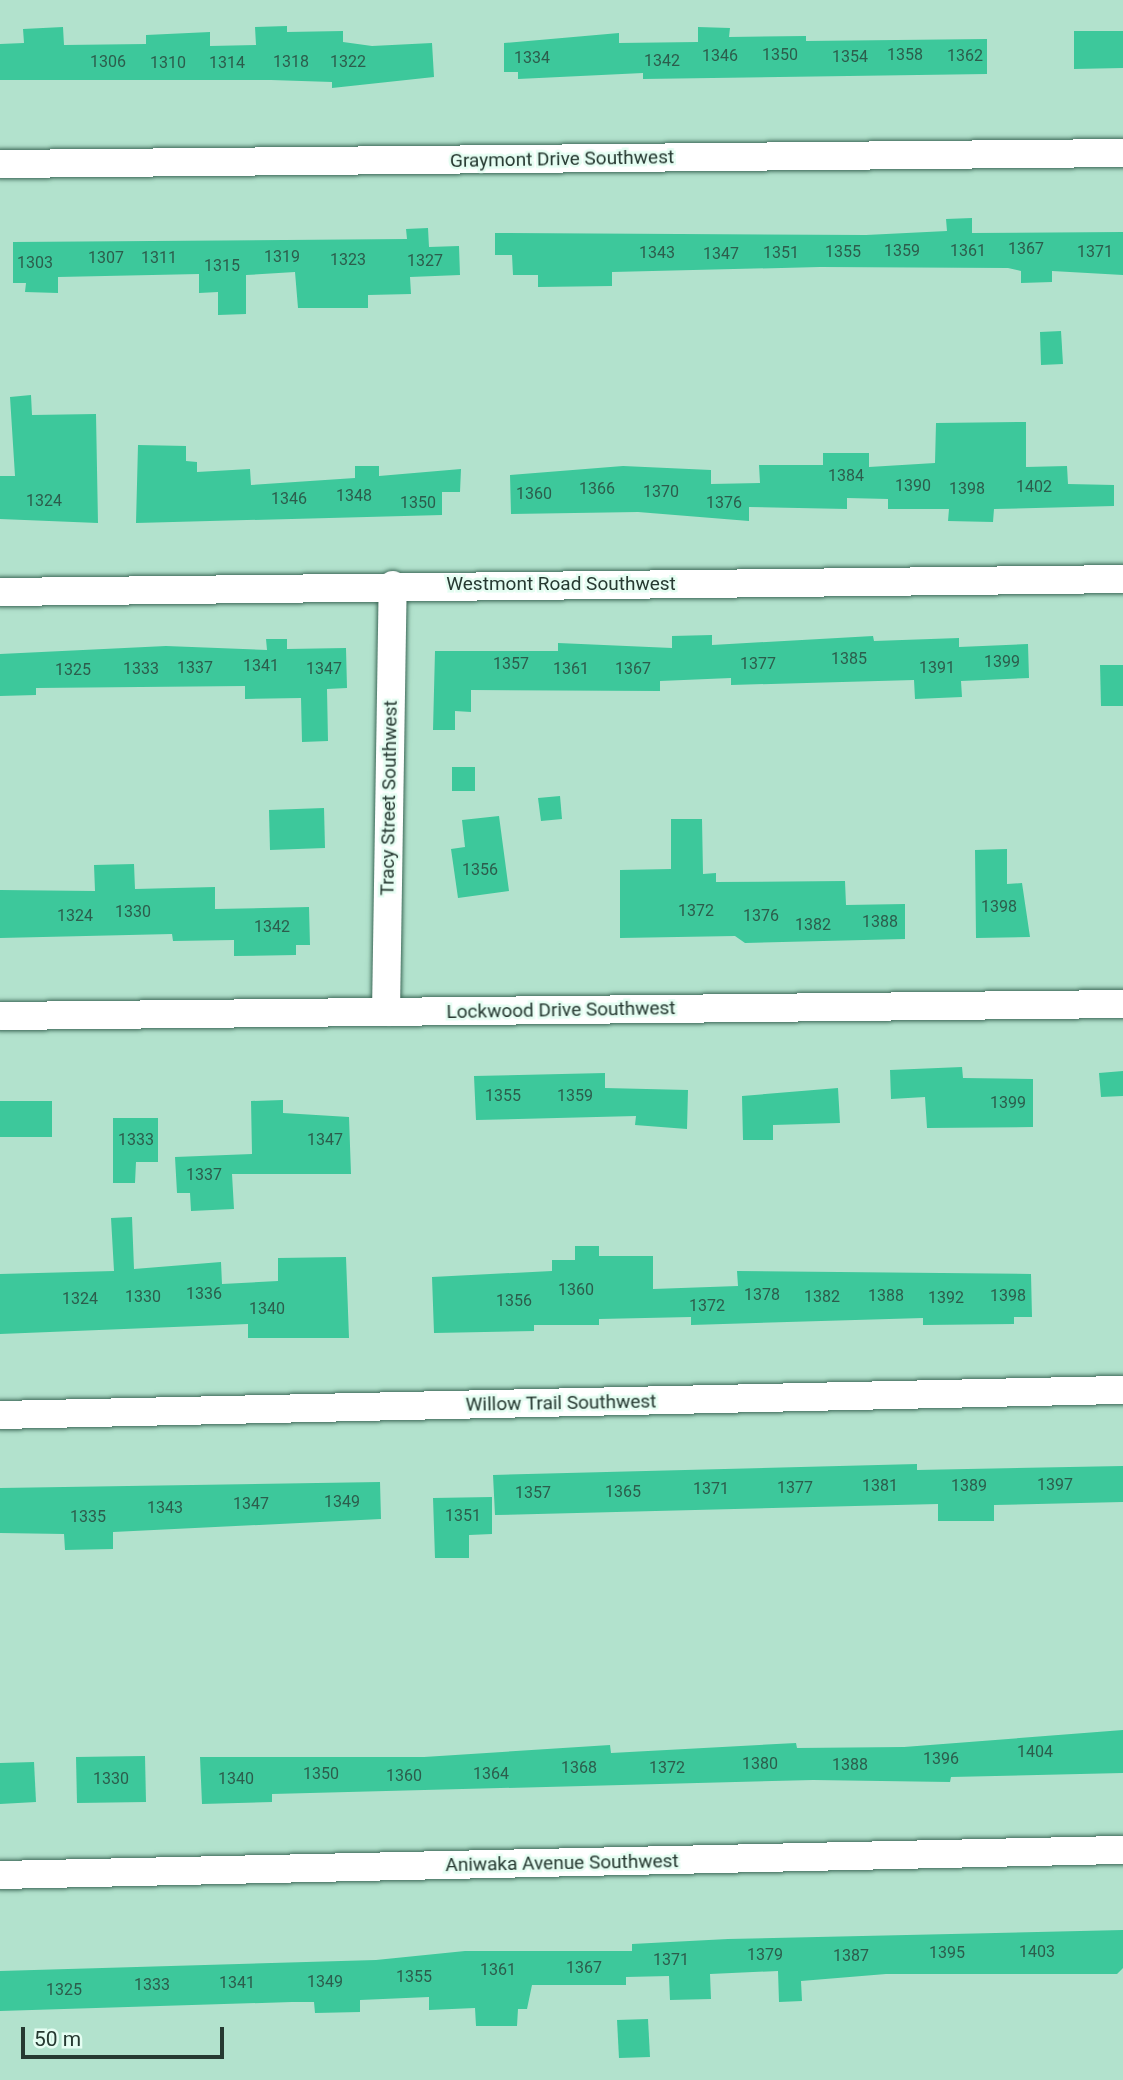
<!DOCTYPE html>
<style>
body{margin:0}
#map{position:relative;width:1123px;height:2080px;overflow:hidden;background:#b2e2cd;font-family:Roboto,sans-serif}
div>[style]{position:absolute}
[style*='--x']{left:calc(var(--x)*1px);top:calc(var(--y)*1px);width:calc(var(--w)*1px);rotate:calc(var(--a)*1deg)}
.building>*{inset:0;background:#3dc89b}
.roads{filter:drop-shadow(0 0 2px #3d6958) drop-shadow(0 0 2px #3d6958)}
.minor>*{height:28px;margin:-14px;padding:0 14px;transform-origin:14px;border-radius:14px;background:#fff}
span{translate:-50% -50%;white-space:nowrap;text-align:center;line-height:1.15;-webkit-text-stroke:5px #e5fdf2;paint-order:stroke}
.number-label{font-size:16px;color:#2c5d4c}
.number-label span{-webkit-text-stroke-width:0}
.street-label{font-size:19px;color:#263931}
.scale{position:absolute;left:21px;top:2027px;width:203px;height:32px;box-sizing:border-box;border:4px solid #263931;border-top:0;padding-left:9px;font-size:21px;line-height:24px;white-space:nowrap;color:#263931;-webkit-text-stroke:5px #e5fdf2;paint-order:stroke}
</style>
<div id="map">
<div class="building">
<div style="clip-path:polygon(287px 26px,287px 32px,343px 31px,343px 42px,372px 46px,432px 43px,434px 77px,332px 88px,332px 82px,271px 80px,0 80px,0 44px,24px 43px,23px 29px,63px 27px,64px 45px,146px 44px,146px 35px,210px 32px,210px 46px,256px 45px,255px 27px)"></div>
<div style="clip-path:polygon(698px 27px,730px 28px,729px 37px,806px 36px,806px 41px,987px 39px,987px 74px,643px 79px,643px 73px,518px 79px,518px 72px,504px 72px,504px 43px,619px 33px,619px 43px,698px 42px)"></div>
<div style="clip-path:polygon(1074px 31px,1123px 31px,1123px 68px,1074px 69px)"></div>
<div style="clip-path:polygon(972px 218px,972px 233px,1123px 232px,1123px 275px,1052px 271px,1052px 282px,1021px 283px,1021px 271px,1008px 268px,820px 267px,612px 272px,612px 286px,538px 287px,538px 275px,513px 275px,512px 255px,495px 255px,495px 233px,866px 235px,947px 231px,946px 219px)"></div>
<div style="clip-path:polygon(428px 228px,429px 247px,459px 246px,460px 275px,410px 277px,411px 294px,368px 295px,368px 308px,298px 308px,295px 272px,246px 275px,246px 314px,218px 315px,218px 292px,199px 293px,199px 274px,58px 277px,58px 293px,25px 292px,26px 283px,13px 283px,13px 242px,407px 239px,406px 229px)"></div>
<div style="clip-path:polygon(1061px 331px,1063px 364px,1041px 365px,1040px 332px)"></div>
<div style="clip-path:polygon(31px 395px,32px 415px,96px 414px,98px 523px,0 519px,0 476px,15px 476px,10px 397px)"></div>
<div style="clip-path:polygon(1026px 422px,1026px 467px,1067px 466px,1068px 484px,1114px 485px,1114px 506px,994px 509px,993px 522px,948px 521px,949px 509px,888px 509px,888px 499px,847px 498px,847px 509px,749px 507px,749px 521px,638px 512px,511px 514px,510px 475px,623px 466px,711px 470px,711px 484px,760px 483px,759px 465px,823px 465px,823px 453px,869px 453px,869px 467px,935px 463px,936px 423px)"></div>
<div style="clip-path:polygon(138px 445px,186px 446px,186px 461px,197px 462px,197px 472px,250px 469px,251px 485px,355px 478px,355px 466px,379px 466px,379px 476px,461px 469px,460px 492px,442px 492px,442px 515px,136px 523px)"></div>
<div style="clip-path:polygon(712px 635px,712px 645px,873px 636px,874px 641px,959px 638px,959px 647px,1028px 644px,1029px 678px,961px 681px,962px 697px,915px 699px,914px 680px,731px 685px,731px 678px,660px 681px,660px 691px,471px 690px,471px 712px,455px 711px,455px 730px,433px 730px,435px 651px,558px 651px,558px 643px,672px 648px,672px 636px)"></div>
<div style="clip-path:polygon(266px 639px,287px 639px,287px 649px,346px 648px,347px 688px,327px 689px,328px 741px,302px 742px,301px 698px,245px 699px,245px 686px,36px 688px,36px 695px,0 696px,0 654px,166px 646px,267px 650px)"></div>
<div style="clip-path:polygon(1100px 665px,1123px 665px,1123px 706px,1101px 706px)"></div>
<div style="clip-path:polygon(452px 767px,475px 767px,475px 791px,452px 791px)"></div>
<div style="clip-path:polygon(560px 796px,562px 819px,541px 821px,538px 798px)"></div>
<div style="clip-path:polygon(324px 808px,325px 848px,270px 850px,269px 810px)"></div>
<div style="clip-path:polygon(499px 816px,509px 891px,458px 898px,451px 849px,465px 847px,462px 820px)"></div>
<div style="clip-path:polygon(671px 819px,702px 819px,703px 874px,716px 873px,716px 882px,845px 881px,846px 905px,905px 904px,905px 939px,745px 943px,735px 936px,620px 938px,620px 870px,671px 869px)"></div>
<div style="clip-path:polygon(1007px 849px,1007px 884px,1022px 883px,1030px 937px,976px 938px,975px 850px)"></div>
<div style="clip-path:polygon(134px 864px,135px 889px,215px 887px,215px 909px,309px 907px,310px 945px,296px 945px,296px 955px,234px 956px,234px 940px,173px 941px,172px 934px,0 938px,0 890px,95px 891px,94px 865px)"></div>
<div style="clip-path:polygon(962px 1067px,963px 1078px,1033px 1079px,1033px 1127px,927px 1128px,925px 1097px,891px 1099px,890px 1070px)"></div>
<div style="clip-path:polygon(1123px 1071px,1123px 1096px,1101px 1097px,1099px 1073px)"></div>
<div style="clip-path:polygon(605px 1073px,605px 1088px,688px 1090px,687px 1129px,635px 1125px,636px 1116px,476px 1120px,474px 1076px)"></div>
<div style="clip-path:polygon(838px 1088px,840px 1123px,773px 1125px,773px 1140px,743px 1140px,742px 1096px)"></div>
<div style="clip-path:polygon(283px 1100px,283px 1113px,349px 1117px,351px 1174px,232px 1174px,234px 1209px,191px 1211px,190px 1193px,177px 1193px,175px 1157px,252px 1154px,251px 1101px)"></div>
<div style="clip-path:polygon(0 1101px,52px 1101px,52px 1137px,0 1137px)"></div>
<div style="clip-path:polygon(113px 1118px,158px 1118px,158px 1162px,136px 1162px,135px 1183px,113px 1183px)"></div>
<div style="clip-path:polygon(132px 1217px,134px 1269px,221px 1262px,222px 1284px,278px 1281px,278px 1258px,346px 1257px,349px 1338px,248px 1338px,248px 1324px,0 1334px,0 1274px,114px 1271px,111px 1218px)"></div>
<div style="clip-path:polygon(575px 1246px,599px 1246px,599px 1256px,653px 1256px,653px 1289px,738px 1286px,737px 1271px,1031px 1274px,1032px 1317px,1014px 1317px,1014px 1324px,923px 1325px,923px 1318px,691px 1325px,691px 1317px,599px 1319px,599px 1325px,534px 1325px,534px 1331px,434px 1333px,432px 1277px,552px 1271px,552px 1260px,575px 1260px)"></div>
<div style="clip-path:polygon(917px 1464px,917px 1470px,1123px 1466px,1123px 1502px,994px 1505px,994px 1521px,938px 1521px,938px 1504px,495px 1515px,493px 1475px)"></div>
<div style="clip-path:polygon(380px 1482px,381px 1519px,113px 1532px,113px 1549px,65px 1550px,64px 1534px,0 1533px,0 1488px)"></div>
<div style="clip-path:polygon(492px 1497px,492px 1534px,469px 1535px,469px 1558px,435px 1558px,433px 1498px)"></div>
<div style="clip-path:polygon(1123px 1730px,1123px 1773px,951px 1777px,950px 1782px,813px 1780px,272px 1794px,272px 1802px,202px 1804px,200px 1757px,424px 1757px,610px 1745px,611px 1753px,796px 1743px,797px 1748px,904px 1747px)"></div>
<div style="clip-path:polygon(145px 1756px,146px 1802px,77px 1803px,76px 1757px)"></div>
<div style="clip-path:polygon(34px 1762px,36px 1802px,0 1804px,0 1763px)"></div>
<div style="clip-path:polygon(1123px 1930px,1123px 1968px,1117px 1974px,886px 1974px,801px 1981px,802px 2001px,779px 2002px,778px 1971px,710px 1974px,711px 1999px,670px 2000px,669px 1976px,626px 1977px,626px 1985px,532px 1985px,527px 2009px,518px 2009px,517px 2026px,476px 2026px,475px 2008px,429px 2010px,429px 1997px,360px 2000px,360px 2012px,315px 2013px,314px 2002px,292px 2002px,0 2011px,0 1971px,376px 1960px,465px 1951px,632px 1951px,632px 1944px,728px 1939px)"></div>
<div style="clip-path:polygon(648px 2019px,650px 2057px,619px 2058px,617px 2020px)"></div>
</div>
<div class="roads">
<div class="minor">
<div style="--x:0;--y:164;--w:1123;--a:-0.56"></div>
<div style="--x:0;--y:592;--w:1123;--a:-0.66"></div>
<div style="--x:386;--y:1012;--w:427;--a:-89.1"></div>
<div style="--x:0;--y:1016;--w:1123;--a:-0.61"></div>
<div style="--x:0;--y:1415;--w:1123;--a:-1.28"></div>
<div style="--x:0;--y:1875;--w:1123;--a:-1.28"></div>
</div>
</div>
<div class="number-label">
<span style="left:780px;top:55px">1350</span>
<span style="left:905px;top:55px">1358</span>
<span style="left:720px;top:56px">1346</span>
<span style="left:965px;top:56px">1362</span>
<span style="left:850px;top:57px">1354</span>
<span style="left:532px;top:58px">1334</span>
<span style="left:662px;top:61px">1342</span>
<span style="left:108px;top:62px">1306</span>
<span style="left:291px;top:62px">1318</span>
<span style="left:348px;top:62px">1322</span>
<span style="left:168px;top:63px">1310</span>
<span style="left:227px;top:63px">1314</span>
<span style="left:1026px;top:249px">1367</span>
<span style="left:902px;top:251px">1359</span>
<span style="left:968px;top:251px">1361</span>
<span style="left:843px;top:252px">1355</span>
<span style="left:1095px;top:252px">1371</span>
<span style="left:657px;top:253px">1343</span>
<span style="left:781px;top:253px">1351</span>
<span style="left:721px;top:254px">1347</span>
<span style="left:282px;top:257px">1319</span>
<span style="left:106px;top:258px">1307</span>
<span style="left:159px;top:258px">1311</span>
<span style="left:348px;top:260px">1323</span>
<span style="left:425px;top:261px">1327</span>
<span style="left:35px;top:263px">1303</span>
<span style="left:222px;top:266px">1315</span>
<span style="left:846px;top:476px">1384</span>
<span style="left:913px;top:486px">1390</span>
<span style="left:1034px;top:487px">1402</span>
<span style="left:597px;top:489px">1366</span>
<span style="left:967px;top:489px">1398</span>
<span style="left:661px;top:492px">1370</span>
<span style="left:534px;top:494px">1360</span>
<span style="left:354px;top:496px">1348</span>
<span style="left:289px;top:499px">1346</span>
<span style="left:44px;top:501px">1324</span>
<span style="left:418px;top:503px">1350</span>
<span style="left:724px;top:503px">1376</span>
<span style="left:849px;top:659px">1385</span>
<span style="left:1002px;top:662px">1399</span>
<span style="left:511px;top:664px">1357</span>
<span style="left:758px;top:664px">1377</span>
<span style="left:261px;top:666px">1341</span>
<span style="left:195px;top:668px">1337</span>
<span style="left:937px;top:668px">1391</span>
<span style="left:141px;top:669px">1333</span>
<span style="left:324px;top:669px">1347</span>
<span style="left:571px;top:669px">1361</span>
<span style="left:633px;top:669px">1367</span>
<span style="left:73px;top:670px">1325</span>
<span style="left:480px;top:870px">1356</span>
<span style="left:999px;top:907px">1398</span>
<span style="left:696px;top:911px">1372</span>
<span style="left:133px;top:912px">1330</span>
<span style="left:75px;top:916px">1324</span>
<span style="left:761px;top:916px">1376</span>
<span style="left:880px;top:922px">1388</span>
<span style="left:813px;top:925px">1382</span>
<span style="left:272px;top:927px">1342</span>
<span style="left:503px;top:1096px">1355</span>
<span style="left:575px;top:1096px">1359</span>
<span style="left:1008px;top:1103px">1399</span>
<span style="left:136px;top:1140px">1333</span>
<span style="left:325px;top:1140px">1347</span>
<span style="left:204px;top:1175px">1337</span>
<span style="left:576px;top:1290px">1360</span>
<span style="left:204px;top:1294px">1336</span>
<span style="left:762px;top:1295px">1378</span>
<span style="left:886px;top:1296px">1388</span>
<span style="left:1008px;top:1296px">1398</span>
<span style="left:143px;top:1297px">1330</span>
<span style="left:822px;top:1297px">1382</span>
<span style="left:946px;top:1298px">1392</span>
<span style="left:80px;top:1299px">1324</span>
<span style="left:514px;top:1301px">1356</span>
<span style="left:707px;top:1306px">1372</span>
<span style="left:267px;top:1309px">1340</span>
<span style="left:1055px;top:1485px">1397</span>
<span style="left:880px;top:1486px">1381</span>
<span style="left:969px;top:1486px">1389</span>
<span style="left:795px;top:1488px">1377</span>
<span style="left:711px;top:1489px">1371</span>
<span style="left:623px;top:1492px">1365</span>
<span style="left:533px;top:1493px">1357</span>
<span style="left:342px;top:1502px">1349</span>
<span style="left:251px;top:1504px">1347</span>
<span style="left:165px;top:1508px">1343</span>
<span style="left:463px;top:1516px">1351</span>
<span style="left:88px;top:1517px">1335</span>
<span style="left:1035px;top:1752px">1404</span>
<span style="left:941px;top:1759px">1396</span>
<span style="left:760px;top:1764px">1380</span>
<span style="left:850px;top:1765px">1388</span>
<span style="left:579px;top:1768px">1368</span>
<span style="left:667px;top:1768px">1372</span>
<span style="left:321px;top:1774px">1350</span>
<span style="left:491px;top:1774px">1364</span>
<span style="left:404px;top:1776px">1360</span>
<span style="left:111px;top:1779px">1330</span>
<span style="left:236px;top:1779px">1340</span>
<span style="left:1037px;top:1952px">1403</span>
<span style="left:947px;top:1953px">1395</span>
<span style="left:765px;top:1955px">1379</span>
<span style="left:851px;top:1956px">1387</span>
<span style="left:671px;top:1960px">1371</span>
<span style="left:584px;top:1968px">1367</span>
<span style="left:498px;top:1970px">1361</span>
<span style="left:414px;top:1977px">1355</span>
<span style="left:325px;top:1982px">1349</span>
<span style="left:237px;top:1983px">1341</span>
<span style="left:152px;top:1985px">1333</span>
<span style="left:64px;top:1990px">1325</span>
</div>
<div class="street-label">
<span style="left:562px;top:159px;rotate:-1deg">Graymont Drive Southwest</span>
<span style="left:561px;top:584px">Westmont Road Southwest</span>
<span style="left:389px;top:798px;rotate:-89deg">Tracy Street Southwest</span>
<span style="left:561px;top:1010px;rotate:-1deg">Lockwood Drive Southwest</span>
<span style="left:561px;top:1403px;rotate:-1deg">Willow Trail Southwest</span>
<span style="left:562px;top:1863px;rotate:-1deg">Aniwaka Avenue Southwest</span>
</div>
<div class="scale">50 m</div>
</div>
